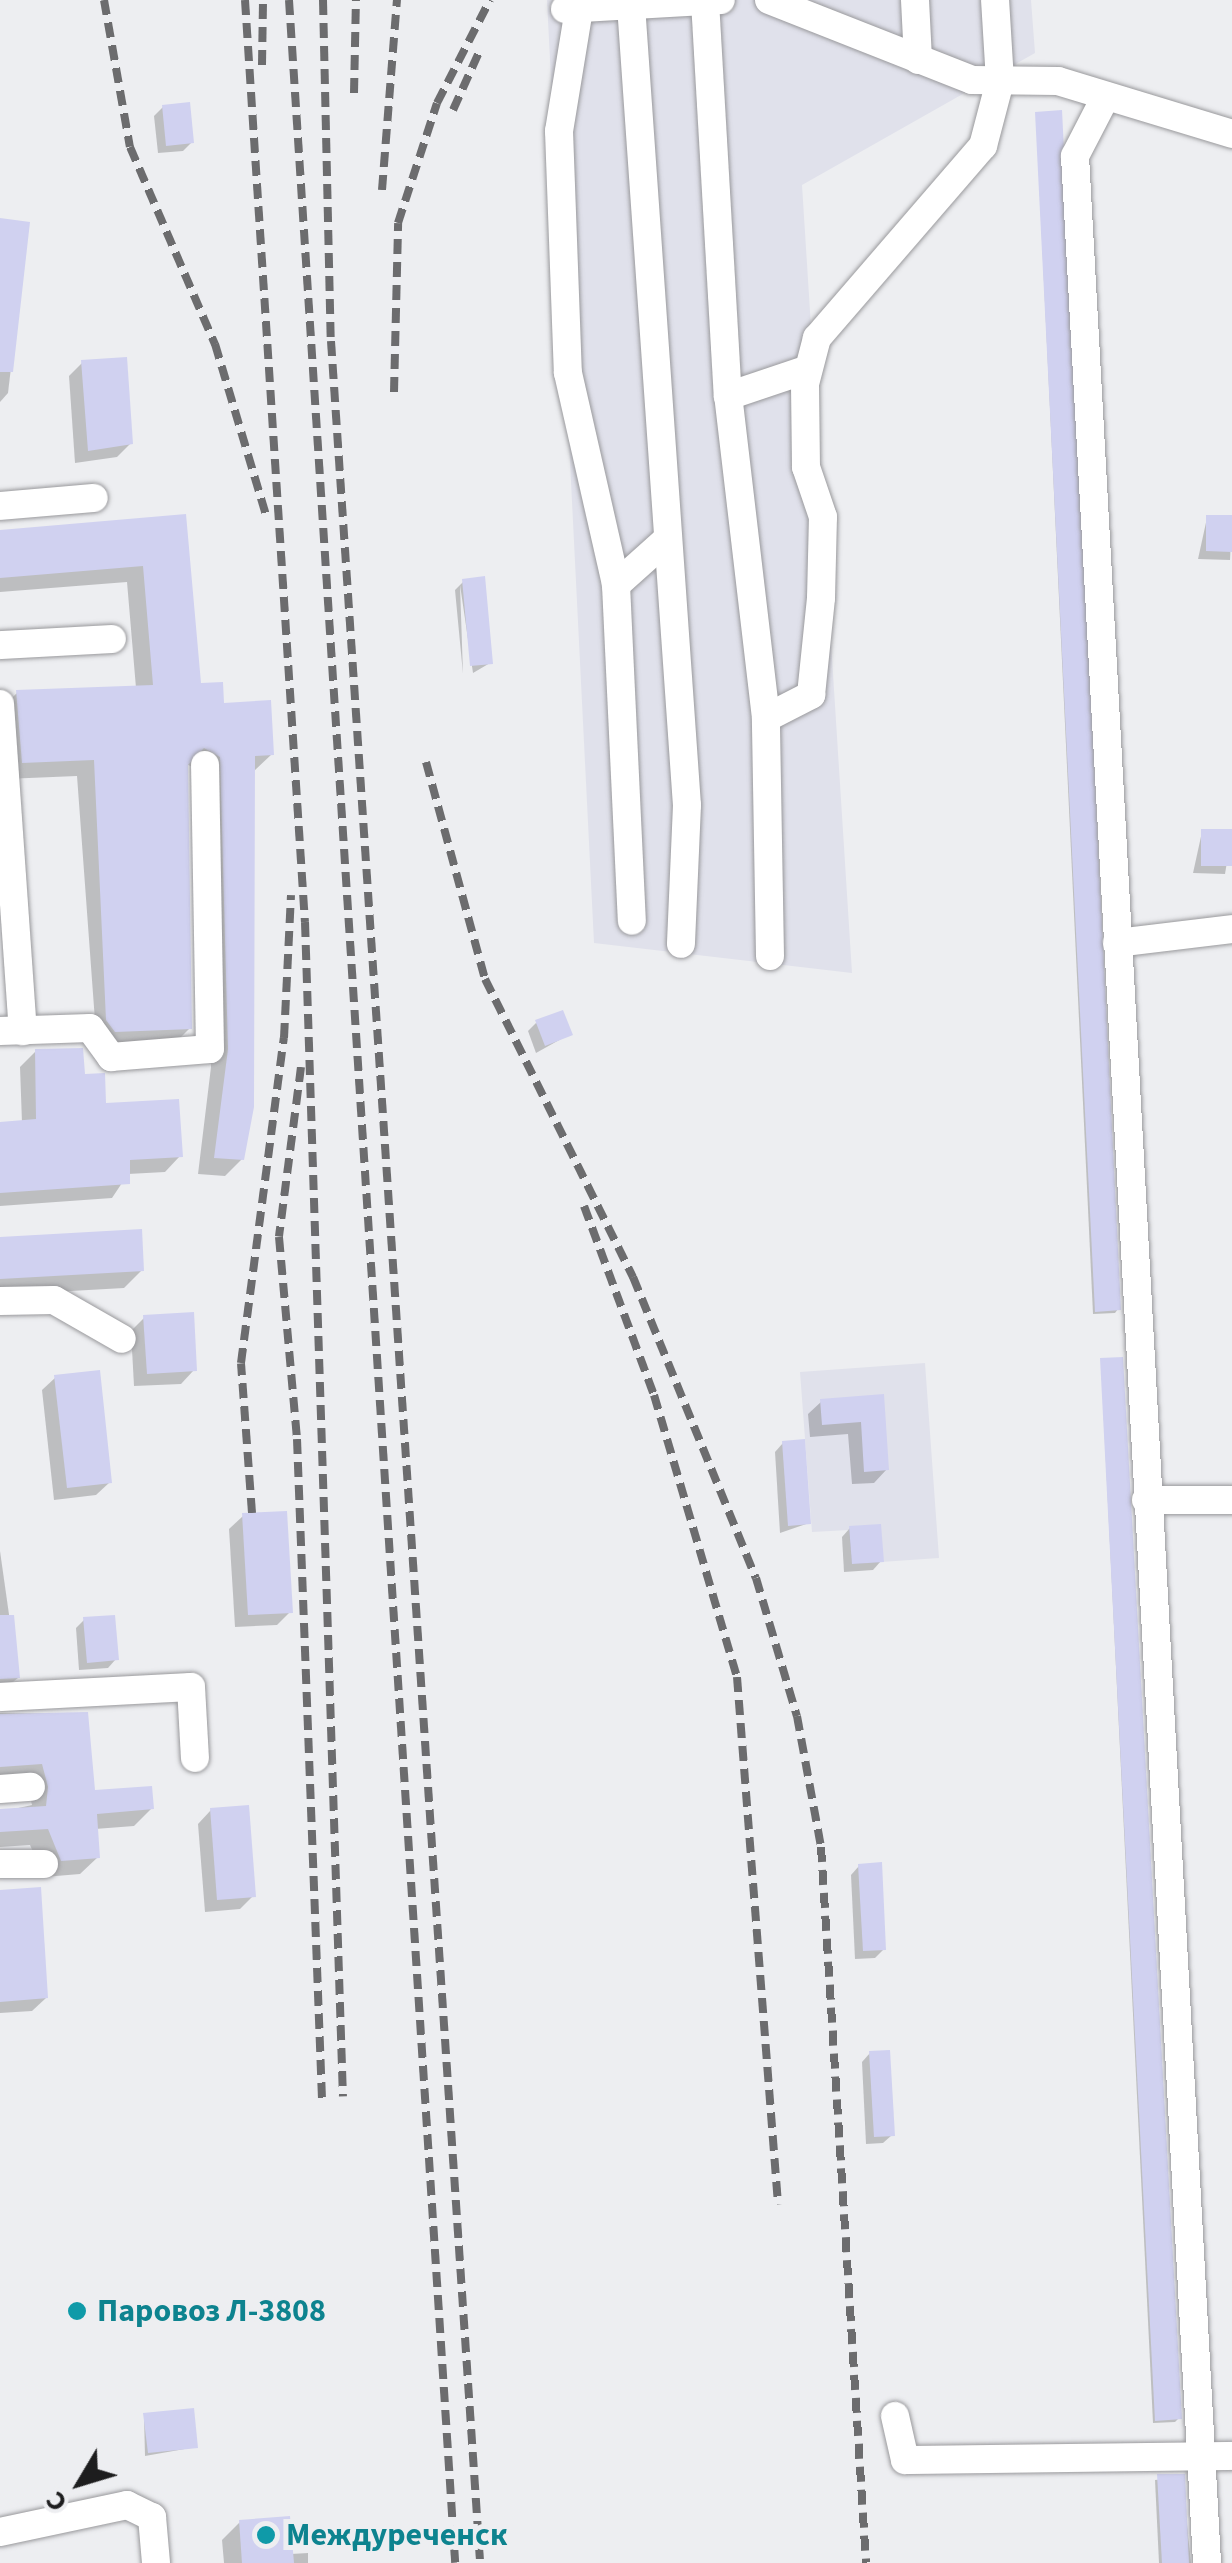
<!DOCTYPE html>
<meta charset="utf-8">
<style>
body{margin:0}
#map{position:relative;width:1232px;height:2563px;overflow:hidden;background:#edeef1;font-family:"Source Sans 3",sans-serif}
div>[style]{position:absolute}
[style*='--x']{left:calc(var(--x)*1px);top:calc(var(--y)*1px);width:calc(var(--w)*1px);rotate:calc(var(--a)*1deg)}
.built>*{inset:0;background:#e0e1eb}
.shadow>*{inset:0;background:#0003}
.building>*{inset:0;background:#d0d1f0}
.roads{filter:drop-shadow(0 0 2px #99999c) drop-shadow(0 0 2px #99999c)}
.minor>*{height:28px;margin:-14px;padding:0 14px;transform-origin:14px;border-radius:14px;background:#fff}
.rail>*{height:8px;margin-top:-4px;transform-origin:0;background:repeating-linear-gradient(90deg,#6c6c6e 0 15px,transparent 0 23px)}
.dots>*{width:28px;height:28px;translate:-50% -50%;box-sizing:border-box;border:5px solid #edeef1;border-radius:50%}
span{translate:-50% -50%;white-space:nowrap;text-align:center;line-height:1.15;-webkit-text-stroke:10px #edeef1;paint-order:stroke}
.culture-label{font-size:32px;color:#0d838f;font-weight:700}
.left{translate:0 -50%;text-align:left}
.north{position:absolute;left:30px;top:2433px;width:100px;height:100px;-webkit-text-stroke:8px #edeef1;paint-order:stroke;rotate:232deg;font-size:28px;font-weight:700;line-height:40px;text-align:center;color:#1d1d1e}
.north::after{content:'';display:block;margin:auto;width:35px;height:45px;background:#1d1d1e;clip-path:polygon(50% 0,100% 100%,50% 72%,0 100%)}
</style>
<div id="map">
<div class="built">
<div style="clip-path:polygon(547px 0,1031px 0,1035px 53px,802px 185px,852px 973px,594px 943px)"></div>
<div style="clip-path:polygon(925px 1363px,939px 1558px,852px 1564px,849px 1530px,812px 1532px,800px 1372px)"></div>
</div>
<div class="shadow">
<div style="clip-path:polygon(163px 107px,192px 142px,183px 151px,158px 153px,154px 116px)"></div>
<div style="clip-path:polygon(1036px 114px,1118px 1309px,1115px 1313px,1093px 1314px)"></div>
<div style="clip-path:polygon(0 221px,28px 224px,8px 393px,0 402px)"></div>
<div style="clip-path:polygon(83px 362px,130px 444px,117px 457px,75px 463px,69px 376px)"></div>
<div style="clip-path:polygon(184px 517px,198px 685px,272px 754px,254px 771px,242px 1159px,225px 1176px,198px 1174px,211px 1067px,204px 774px,185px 763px,190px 1028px,173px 1045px,97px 1048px,77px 776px,5px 779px,0 709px,17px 693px,136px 688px,127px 582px,0 592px,0 532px)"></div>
<div style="clip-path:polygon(1207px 518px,1232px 518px,1230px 560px,1198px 559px)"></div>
<div style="clip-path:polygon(482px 579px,490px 663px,473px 673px,460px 585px,463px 674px,455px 590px,464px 581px)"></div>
<div style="clip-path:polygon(1202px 832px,1232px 832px,1225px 874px,1193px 873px)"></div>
<div style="clip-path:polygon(536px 1023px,570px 1034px,536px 1053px,528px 1031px)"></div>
<div style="clip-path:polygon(36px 1051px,83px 1077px,104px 1106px,180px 1156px,165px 1172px,128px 1174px,112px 1198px,0 1206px,0 1125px,22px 1123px,20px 1067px)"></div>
<div style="clip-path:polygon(0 1240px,142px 1270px,124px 1288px,0 1295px)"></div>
<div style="clip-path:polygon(144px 1318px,194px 1370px,181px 1384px,134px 1386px,131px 1331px)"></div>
<div style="clip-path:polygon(1101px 1361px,1179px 2418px,1175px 2422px,1153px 2423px)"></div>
<div style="clip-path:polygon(56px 1377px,110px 1482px,96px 1495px,54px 1500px,42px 1390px)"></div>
<div style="clip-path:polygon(881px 1397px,887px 1469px,874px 1483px,852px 1484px,848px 1434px,810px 1437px,808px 1414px,822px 1401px)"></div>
<div style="clip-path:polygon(783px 1443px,809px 1523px,780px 1533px,775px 1452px)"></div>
<div style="clip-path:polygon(243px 1516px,290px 1612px,277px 1625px,235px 1627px,229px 1529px)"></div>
<div style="clip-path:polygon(850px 1528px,881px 1561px,873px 1570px,844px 1572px,842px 1537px)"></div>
<div style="clip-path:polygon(0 1551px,18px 1678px,0 1692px)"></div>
<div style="clip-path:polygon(84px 1620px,116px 1659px,108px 1668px,79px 1670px,76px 1628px)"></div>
<div style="clip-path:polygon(0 1713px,86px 1714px,92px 1793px,152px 1808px,134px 1826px,95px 1829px,98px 1857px,80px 1874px,44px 1877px,30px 1845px,0 1847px,0 1812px,32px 1805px,26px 1780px,0 1782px)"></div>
<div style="clip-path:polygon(211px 1810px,253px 1896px,240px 1909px,205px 1912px,198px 1824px)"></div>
<div style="clip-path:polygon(859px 1866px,884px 1949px,875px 1958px,855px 1959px,851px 1875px)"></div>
<div style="clip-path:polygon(0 1892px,46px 1998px,32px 2011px,0 2013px)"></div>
<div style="clip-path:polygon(870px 2053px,892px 2135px,883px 2143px,866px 2144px,862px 2062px)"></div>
<div style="clip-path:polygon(144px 2416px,196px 2447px,145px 2456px)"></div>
<div style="clip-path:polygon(1182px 2477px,1191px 2563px,1159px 2563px,1155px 2480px)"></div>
<div style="clip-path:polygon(240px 2522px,291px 2554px,308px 2553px,308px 2563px,224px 2563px,222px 2540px)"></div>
</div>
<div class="building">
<div style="clip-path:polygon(190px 102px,194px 143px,166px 146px,162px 105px)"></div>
<div style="clip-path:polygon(1062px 110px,1121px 1310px,1095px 1312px,1035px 112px)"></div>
<div style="clip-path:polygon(0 218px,30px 222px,13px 372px,0 372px)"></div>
<div style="clip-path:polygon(127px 357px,133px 444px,88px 451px,81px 360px)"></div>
<div style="clip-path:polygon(186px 514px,201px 683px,223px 682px,224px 703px,271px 700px,274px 755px,255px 756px,254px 1107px,244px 1160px,214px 1158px,228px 1049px,220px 757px,204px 748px,188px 765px,192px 1029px,115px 1032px,106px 1020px,94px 760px,22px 763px,16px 690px,153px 685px,143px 566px,0 578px,0 530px)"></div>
<div style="clip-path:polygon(1206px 515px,1232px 515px,1232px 552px,1206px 551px)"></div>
<div style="clip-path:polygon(485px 576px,493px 664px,470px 666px,462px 579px)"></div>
<div style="clip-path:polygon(1201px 829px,1232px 829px,1232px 866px,1201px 866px)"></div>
<div style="clip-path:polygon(563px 1010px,573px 1035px,545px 1046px,535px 1020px)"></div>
<div style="clip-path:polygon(83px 1048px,85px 1074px,105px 1073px,106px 1103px,179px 1099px,183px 1157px,130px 1160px,130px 1184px,0 1193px,0 1122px,36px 1119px,35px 1049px)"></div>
<div style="clip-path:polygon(142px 1229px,144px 1271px,0 1279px,0 1237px)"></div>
<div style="clip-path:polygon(194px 1312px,197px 1371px,147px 1374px,143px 1315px)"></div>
<div style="clip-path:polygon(1123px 1357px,1182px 2419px,1155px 2421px,1100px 1358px)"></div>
<div style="clip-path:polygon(100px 1370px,112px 1483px,67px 1488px,54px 1375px)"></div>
<div style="clip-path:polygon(884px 1394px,889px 1470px,864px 1472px,861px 1422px,822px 1425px,820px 1399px)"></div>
<div style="clip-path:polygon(805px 1439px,811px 1524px,788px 1526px,782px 1441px)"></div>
<div style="clip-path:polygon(287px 1511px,293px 1613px,248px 1615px,242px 1513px)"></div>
<div style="clip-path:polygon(881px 1524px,884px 1562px,852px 1564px,849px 1526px)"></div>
<div style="clip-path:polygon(0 1615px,14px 1615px,20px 1678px,0 1679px)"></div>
<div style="clip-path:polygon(115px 1615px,119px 1660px,87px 1663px,83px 1617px)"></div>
<div style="clip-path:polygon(88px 1712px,95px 1790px,152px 1786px,154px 1809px,97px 1814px,100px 1858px,61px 1861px,48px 1829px,0 1832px,0 1809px,46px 1806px,48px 1787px,42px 1764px,0 1767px,0 1714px)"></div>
<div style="clip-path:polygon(249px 1805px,256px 1897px,217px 1900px,210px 1808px)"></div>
<div style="clip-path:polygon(882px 1862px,886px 1950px,863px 1951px,858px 1864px)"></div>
<div style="clip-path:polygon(41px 1887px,48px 1998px,0 2002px,0 1890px)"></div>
<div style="clip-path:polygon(890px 2050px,895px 2136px,874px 2137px,869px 2051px)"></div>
<div style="clip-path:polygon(194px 2408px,198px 2448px,148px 2453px,143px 2413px)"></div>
<div style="clip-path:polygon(1157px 2474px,1185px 2474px,1189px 2563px,1162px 2563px)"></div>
<div style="clip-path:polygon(290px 2516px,294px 2563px,242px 2563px,239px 2520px)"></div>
</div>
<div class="roads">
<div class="minor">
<div style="--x:769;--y:0;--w:218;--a:21.5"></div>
<div style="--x:972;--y:80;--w:86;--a:0.7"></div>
<div style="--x:1058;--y:81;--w:182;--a:16.9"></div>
<div style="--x:915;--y:0;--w:60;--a:87.1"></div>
<div style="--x:705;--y:1;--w:396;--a:86.7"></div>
<div style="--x:631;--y:5;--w:802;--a:86"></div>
<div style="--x:687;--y:805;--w:139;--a:92.5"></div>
<div style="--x:565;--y:9;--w:156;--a:-3.3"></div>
<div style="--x:579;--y:9;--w:124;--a:99.3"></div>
<div style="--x:559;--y:131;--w:242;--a:87.9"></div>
<div style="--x:568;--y:373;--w:217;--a:77.2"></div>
<div style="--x:616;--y:585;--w:336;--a:87.3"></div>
<div style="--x:1106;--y:96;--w:68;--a:117.3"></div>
<div style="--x:1075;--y:156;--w:2411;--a:86.86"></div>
<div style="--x:0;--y:506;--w:94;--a:-4.9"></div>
<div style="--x:616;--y:585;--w:66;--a:-41.9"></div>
<div style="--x:0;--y:645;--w:112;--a:-3.1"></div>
<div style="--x:0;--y:704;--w:328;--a:86"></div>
<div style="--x:766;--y:718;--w:324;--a:-96.7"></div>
<div style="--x:728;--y:396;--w:84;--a:-18.6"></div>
<div style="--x:1117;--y:943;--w:116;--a:-6.9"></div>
<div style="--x:770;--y:956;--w:238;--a:-91"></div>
<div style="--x:766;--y:718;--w:51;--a:-27.1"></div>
<div style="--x:811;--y:695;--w:98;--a:-84.1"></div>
<div style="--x:821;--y:598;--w:81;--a:-88.6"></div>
<div style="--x:823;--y:517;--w:53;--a:-108.8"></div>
<div style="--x:806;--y:467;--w:83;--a:-90.7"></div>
<div style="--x:805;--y:384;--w:48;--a:-75.4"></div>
<div style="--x:817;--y:338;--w:254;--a:-49.2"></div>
<div style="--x:983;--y:146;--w:67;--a:-75.3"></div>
<div style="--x:1000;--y:81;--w:81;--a:-93.5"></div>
<div style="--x:0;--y:1031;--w:90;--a:-1.9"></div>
<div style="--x:90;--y:1028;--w:36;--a:54"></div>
<div style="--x:111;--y:1057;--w:99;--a:-4.6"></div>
<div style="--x:210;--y:1049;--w:284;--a:-91"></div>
<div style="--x:0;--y:1301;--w:54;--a:-1.1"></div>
<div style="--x:54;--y:1300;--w:78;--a:29.8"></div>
<div style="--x:1146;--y:1500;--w:86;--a:0"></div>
<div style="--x:0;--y:1697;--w:191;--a:-3"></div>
<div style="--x:191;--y:1687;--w:71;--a:86.8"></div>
<div style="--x:0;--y:1789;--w:31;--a:-4"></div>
<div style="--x:0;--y:1864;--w:44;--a:0"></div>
<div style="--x:895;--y:2416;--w:45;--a:77.2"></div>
<div style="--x:905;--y:2460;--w:327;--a:-0.7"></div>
<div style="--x:0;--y:2532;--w:130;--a:-12"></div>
<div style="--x:127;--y:2505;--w:28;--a:26"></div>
<div style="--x:152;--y:2517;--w:46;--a:85"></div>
</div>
</div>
<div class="rail">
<div style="--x:104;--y:0;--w:149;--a:80"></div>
<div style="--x:130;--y:147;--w:215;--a:66.7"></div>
<div style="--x:215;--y:344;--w:178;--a:73.4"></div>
<div style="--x:245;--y:0;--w:924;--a:86.28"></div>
<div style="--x:305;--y:922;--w:1175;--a:88.15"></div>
<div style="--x:289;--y:0;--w:2568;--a:86.29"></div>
<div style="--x:323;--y:0;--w:341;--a:88.7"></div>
<div style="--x:331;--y:341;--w:2227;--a:86.16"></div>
<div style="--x:262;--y:65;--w:65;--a:-89.1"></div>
<div style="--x:354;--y:93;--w:93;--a:-88.8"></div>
<div style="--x:453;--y:110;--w:66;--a:-65.8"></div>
<div style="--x:382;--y:190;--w:191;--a:-85.5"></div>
<div style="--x:394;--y:392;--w:169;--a:-88.6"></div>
<div style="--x:398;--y:223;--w:126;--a:-72"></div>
<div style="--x:437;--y:103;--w:116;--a:-62.8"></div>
<div style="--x:426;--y:762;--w:225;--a:74.8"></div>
<div style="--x:485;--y:979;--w:333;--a:63.6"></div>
<div style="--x:633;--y:1277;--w:325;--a:67.8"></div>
<div style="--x:756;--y:1578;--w:144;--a:73.5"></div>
<div style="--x:797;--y:1716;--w:133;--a:79.6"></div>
<div style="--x:821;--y:1847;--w:717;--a:86.4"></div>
<div style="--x:301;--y:1067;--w:171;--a:97.4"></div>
<div style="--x:279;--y:1237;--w:203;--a:84.9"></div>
<div style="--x:297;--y:1439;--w:660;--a:87.83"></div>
<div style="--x:584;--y:1206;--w:202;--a:69.7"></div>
<div style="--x:654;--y:1395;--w:294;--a:73.6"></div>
<div style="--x:737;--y:1677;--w:529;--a:85.55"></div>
<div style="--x:252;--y:1513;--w:150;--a:-94.2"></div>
<div style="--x:241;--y:1363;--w:328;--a:-82.5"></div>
<div style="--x:284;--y:1038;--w:143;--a:-87.2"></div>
</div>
<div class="dots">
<div style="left:77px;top:2311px;background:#0f9aa8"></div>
<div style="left:266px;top:2535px;background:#0f9aa8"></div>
</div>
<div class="culture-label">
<span class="left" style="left:97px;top:2311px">Паровоз Л-3808</span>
<span class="left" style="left:286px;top:2535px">Междуреченск</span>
</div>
<div class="north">С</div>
</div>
